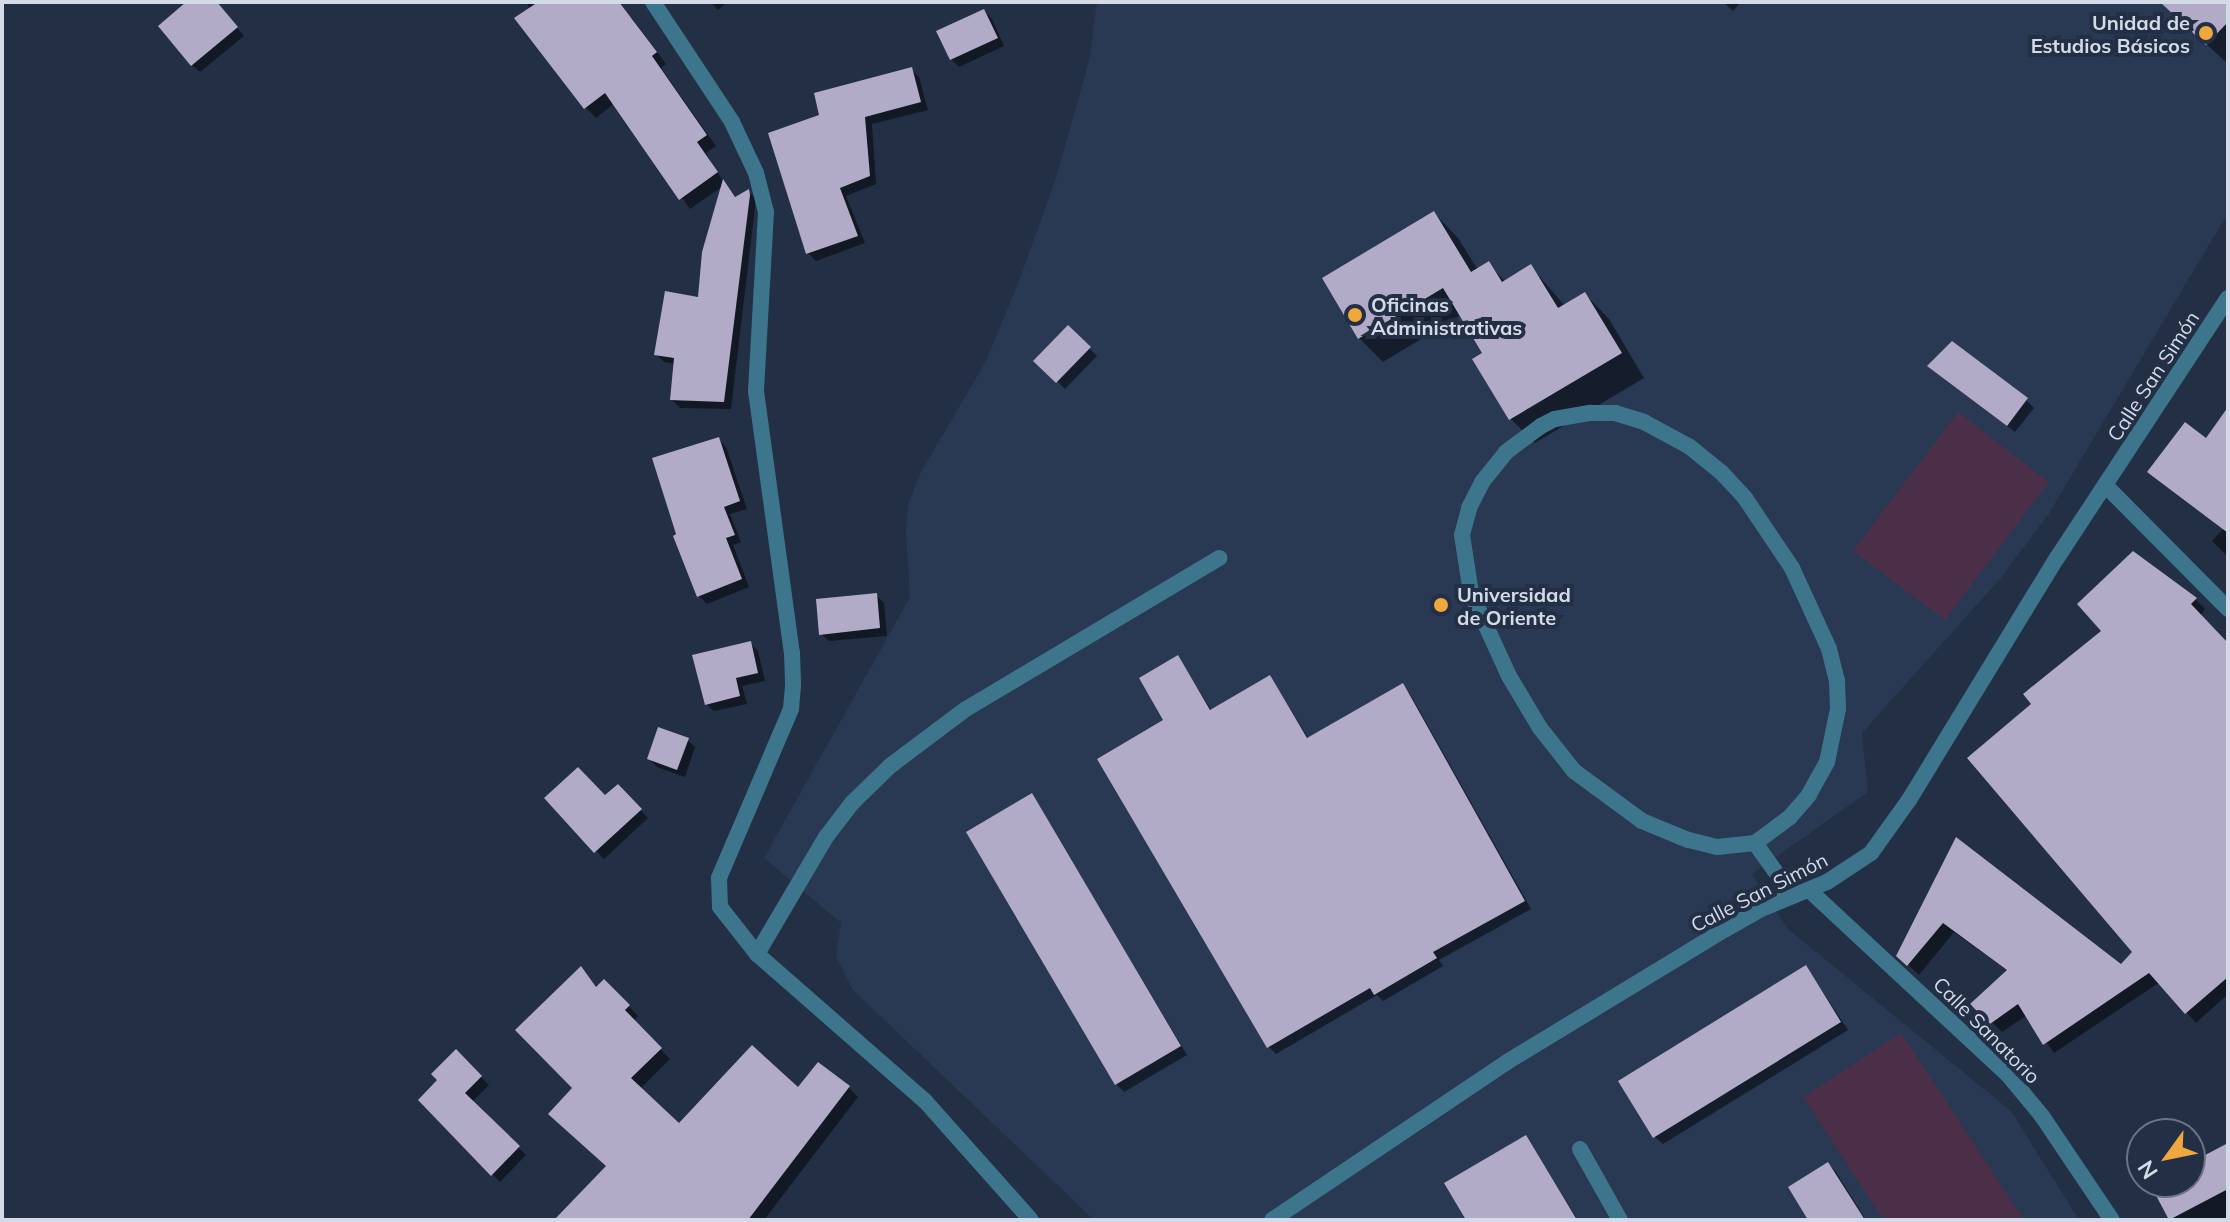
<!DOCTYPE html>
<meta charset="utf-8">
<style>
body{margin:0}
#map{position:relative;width:2230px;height:1222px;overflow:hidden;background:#232f44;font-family:Mulish,sans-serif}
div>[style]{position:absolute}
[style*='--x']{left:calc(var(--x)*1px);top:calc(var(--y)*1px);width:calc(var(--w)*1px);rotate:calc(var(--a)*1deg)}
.built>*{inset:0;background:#293853}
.green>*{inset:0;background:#4b2f49}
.shadow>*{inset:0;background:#0007}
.building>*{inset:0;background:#b1abc8}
.service>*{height:16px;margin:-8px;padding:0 8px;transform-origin:8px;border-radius:8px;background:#3c758c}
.minor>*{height:16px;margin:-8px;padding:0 8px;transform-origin:8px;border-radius:8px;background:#3c758c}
.dots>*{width:22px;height:22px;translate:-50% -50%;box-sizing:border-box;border:4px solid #232f44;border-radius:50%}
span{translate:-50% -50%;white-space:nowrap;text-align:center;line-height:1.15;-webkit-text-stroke:8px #232f44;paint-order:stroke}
.poi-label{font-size:20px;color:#d3dbe8;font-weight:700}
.right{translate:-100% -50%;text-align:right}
.left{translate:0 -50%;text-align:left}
.street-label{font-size:20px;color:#d3dbe8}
.frame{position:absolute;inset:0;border:4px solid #d3dbe8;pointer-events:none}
.north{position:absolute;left:2126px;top:1118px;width:80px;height:80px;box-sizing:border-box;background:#232f44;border:2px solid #697486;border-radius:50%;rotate:237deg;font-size:22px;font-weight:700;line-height:32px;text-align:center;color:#d3dbe8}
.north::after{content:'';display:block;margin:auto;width:28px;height:36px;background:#f0a73e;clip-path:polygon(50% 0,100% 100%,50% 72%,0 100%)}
</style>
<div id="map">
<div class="built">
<div style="clip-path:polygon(1097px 2px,2228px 2px,2228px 213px,2048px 515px,1999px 580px,1862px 733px,1868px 792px,1752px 874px,1788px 929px,2011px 1111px,2079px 1220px,1094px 1220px,852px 989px,836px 956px,841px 923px,764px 858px,910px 597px,906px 533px,908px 504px,921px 472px,986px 361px,1019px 281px,1056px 178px,1089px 61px)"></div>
</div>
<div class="green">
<div style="clip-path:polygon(1958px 412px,2049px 482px,1945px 620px,1853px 551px)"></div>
<div style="clip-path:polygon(1901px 1033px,2024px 1220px,1884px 1220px,1803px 1097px)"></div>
</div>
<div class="shadow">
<div style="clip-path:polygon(190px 2px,216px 2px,244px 36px,200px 72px,192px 65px)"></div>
<div style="clip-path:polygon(526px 2px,598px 2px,632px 18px,666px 64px,661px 68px,716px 146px,706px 153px,725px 185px,736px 198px,748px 191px,756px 199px,731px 409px,680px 408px,672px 400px,675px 364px,664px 362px,656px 354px,700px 299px,723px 186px,690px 209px,615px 103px,596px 118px,585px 107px)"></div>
<div style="clip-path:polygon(710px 2px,727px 2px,718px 10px)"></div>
<div style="clip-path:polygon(1723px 2px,1741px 2px,1733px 11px)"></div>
<div style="clip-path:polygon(2161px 2px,2228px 2px,2228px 64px)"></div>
<div style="clip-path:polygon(984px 11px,992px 19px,1004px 46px,959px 67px,951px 59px)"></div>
<div style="clip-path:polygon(911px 69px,919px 77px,928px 110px,872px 124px,876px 184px,846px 196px,865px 243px,816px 261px,808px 253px,770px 135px,822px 117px)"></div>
<div style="clip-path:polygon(1434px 213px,1458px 238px,1478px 270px,1488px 264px,1506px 282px,1531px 267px,1565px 306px,1585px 294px,1609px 319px,1644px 378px,1535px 443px,1511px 419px,1484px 354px,1461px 315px,1383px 362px,1359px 338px)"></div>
<div style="clip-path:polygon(1068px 327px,1097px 356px,1065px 389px,1036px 361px)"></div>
<div style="clip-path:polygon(1938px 374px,2026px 400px,2034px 408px,2015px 432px)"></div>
<div style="clip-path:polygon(2228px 411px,2228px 557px,2212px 541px,2223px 529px,2207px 441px)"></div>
<div style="clip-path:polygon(718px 439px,726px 447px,747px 509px,730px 514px,741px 542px,733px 545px,749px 587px,707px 604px,699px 596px,679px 536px)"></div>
<div style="clip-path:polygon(876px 595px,884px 603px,887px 636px,829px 641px,821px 634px)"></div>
<div style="clip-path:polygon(2195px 599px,2205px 609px,2200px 616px,2228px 645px,2228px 994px,2196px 1023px,2160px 982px,2054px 1053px,2027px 1015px,2002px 1032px,1973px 1004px,2008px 971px,1954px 932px,1919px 975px,1898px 955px,1957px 840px,2121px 967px,2135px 952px,1970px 759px)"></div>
<div style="clip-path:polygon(750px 643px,758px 651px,765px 681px,742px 686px,747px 704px,714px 711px,706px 704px)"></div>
<div style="clip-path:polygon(1178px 657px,1212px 711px,1270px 677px,1309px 739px,1403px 686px,1410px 694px,1531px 909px,1439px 960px,1443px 966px,1383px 1001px,1377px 995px,1276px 1054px,1269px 1047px,1166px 721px)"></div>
<div style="clip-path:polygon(687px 740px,695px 747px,685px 777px,657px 767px,649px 759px)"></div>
<div style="clip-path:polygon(618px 786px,648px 818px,604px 859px,547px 798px,605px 798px)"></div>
<div style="clip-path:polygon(1032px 795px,1187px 1055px,1124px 1092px,1116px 1084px)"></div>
<div style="clip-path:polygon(1806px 967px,1848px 1030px,1663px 1144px,1655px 1137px)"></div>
<div style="clip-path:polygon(581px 968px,597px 988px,614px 991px,638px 1016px,633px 1021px,670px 1059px,640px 1089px,679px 1126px,799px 1090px,849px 1088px,858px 1097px,764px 1220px,554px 1220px,608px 1167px,574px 1088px)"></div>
<div style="clip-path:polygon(456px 1052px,489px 1085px,472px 1102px,526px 1155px,500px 1182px,420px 1100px,439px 1080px)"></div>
<div style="clip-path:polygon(1526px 1137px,1578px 1220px,1469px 1220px)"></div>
<div style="clip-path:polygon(2228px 1145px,2228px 1220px,2171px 1220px,2153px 1185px,2190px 1182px,2190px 1165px)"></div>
<div style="clip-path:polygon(1828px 1164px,1836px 1172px,1866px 1220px,1811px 1220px)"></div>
</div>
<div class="building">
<div style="clip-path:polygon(186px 2px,217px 2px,238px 27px,191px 66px,158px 26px)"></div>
<div style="clip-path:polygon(538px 2px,619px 2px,657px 52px,652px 56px,707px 135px,697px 142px,718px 172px,679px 200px,605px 93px,584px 109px,514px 18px)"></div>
<div style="clip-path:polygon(2160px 2px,2228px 2px,2228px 22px,2206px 45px)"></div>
<div style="clip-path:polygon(984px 9px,998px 38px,950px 60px,936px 31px)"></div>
<div style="clip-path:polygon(912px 67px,921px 102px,865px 117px,870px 176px,840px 188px,858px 236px,806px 254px,768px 133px,819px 115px,814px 93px)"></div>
<div style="clip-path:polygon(723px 179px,735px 197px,749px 189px,750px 195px,724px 402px,670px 400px,674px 358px,654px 355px,665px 291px,698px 297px,702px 252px)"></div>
<div style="clip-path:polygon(1434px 211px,1471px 272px,1489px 261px,1502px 282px,1531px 264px,1558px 308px,1585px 292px,1622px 353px,1509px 420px,1472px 359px,1482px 353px,1443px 288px,1358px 339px,1322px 278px)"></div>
<div style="clip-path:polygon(1068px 325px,1091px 347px,1056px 383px,1033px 361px)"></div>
<div style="clip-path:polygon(1952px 341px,2028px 398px,2007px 426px,1927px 366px)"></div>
<div style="clip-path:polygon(2228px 407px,2228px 533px,2147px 472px,2185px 422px,2206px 438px)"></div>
<div style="clip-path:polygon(719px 437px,740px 501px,724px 507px,735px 535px,726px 538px,742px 579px,697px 597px,673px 536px,676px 534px,652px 458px)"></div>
<div style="clip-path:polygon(2133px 551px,2197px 598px,2191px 604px,2228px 643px,2228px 977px,2185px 1014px,2149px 973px,2043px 1045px,2018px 1004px,1990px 1024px,1970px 1004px,2007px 970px,1943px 923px,1907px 966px,1896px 956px,1956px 837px,2121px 964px,2132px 952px,1967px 758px,2031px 704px,2023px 694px,2101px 631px,2077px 604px)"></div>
<div style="clip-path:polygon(877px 593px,880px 628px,819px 635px,816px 599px)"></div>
<div style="clip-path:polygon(751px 641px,758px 673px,736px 678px,740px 696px,705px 705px,692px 655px)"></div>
<div style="clip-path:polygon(1178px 655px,1210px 710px,1270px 675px,1307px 738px,1403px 683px,1525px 901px,1433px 952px,1437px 958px,1374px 995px,1370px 988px,1267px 1048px,1097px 759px,1163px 720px,1139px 678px)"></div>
<div style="clip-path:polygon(658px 727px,689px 738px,677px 770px,647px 759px)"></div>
<div style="clip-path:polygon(578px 767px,605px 795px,618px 784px,642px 809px,594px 853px,544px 798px)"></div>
<div style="clip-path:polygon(1032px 793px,1181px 1046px,1115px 1085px,966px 832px)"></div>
<div style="clip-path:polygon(1806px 965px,1841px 1022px,1653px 1138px,1618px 1081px)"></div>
<div style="clip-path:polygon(581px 966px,596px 987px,604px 979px,630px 1005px,625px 1010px,662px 1048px,631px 1078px,679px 1123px,752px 1045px,798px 1087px,818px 1062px,850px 1086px,748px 1220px,554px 1220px,606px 1166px,548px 1114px,572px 1088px,515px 1030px)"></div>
<div style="clip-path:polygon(456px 1049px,482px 1076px,465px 1093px,520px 1146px,491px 1176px,418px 1100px,437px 1080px,431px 1074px)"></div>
<div style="clip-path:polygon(1526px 1135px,1577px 1220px,1466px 1220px,1444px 1183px)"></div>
<div style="clip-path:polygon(2228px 1143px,2228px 1189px,2169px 1220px,2149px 1182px,2190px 1182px,2190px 1163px)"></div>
<div style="clip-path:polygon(1828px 1162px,1865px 1220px,1808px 1220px,1788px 1187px)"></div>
</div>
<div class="service">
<div style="--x:1590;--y:413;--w:25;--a:0"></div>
<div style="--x:1615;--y:413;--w:30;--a:17"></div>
<div style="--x:1644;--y:422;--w:52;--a:28.5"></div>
<div style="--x:1690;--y:447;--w:40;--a:39"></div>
<div style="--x:1721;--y:472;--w:35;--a:47"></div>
<div style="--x:1745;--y:498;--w:84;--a:56.1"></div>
<div style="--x:1792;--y:568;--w:89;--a:65.4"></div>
<div style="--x:1829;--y:649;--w:32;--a:76"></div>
<div style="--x:1837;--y:680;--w:29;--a:88"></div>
<div style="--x:1838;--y:709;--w:54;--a:101.7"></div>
<div style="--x:1827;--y:762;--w:38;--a:119"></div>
<div style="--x:1809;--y:795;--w:29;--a:131"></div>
<div style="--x:1790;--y:817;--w:44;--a:143.4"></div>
<div style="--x:1755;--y:843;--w:38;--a:174"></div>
<div style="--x:1717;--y:847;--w:30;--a:-166"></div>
<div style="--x:1688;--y:840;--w:50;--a:-157.6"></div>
<div style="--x:1642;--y:821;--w:84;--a:-143.7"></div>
<div style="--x:1574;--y:771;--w:55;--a:-128.3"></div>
<div style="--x:1540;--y:728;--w:61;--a:-120.8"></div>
<div style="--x:1509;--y:676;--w:91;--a:-114.6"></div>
<div style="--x:1471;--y:593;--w:59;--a:-98.8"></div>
<div style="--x:1462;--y:535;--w:28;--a:-75"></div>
<div style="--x:1469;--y:508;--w:29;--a:-63"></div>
<div style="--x:1482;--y:482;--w:38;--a:-51"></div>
<div style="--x:1506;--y:452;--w:44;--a:-36.6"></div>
<div style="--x:1541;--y:426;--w:16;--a:-27"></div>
<div style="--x:1555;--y:419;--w:36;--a:-10"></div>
<div style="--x:1755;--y:843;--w:65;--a:54.4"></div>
<div style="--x:757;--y:954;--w:136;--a:-59.5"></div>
<div style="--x:826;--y:837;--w:43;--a:-52.6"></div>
<div style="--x:852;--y:803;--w:53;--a:-44.2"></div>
<div style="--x:890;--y:766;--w:95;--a:-36.9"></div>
<div style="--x:966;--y:709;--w:295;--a:-30.8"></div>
<div style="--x:1580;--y:1149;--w:81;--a:60.6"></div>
</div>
<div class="minor">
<div style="--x:653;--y:2;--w:144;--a:56.6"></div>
<div style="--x:732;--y:122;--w:56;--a:64.8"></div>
<div style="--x:756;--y:173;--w:40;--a:75.6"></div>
<div style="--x:766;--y:212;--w:179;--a:93.2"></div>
<div style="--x:756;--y:391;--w:264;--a:82.2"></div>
<div style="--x:792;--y:653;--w:33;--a:88"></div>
<div style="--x:793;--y:686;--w:23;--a:95"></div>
<div style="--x:791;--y:709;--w:184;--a:113.1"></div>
<div style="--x:719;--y:878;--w:29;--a:88"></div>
<div style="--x:720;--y:907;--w:60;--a:51.8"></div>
<div style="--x:757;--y:954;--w:223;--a:41.2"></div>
<div style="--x:925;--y:1101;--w:159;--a:48.3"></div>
<div style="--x:2105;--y:485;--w:175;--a:45.2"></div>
<div style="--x:1809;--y:890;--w:272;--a:42.9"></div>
<div style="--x:2008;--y:1075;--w:53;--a:50.3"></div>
<div style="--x:2042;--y:1116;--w:125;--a:56.1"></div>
<div style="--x:1272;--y:1220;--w:283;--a:-33.9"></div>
<div style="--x:1507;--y:1062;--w:256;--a:-31.3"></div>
<div style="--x:1726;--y:929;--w:40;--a:-29.7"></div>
<div style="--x:1761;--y:909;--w:71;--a:-22.2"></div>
<div style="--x:1827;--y:882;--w:53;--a:-33.4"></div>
<div style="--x:1871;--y:853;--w:65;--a:-54.4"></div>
<div style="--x:1909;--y:800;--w:284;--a:-58.6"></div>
<div style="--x:2057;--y:558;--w:311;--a:-56.7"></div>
</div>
<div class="dots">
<div style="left:2206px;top:33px;background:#f0a73e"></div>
<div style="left:1355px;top:315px;background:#f0a73e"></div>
<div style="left:1441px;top:605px;background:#f0a73e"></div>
</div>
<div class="poi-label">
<span class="right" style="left:2190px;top:34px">Unidad de<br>Estudios Básicos</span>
<span class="left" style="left:1371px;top:316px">Oficinas<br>Administrativas</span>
<span class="left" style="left:1457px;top:606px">Universidad<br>de Oriente</span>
</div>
<div class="street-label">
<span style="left:2153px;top:376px;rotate:-57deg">Calle San Simón</span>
<span style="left:1759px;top:892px;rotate:-27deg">Calle San Simón</span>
<span style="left:1987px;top:1030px;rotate:45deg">Calle Sanatorio</span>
</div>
<div class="frame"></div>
<div class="north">N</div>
</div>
